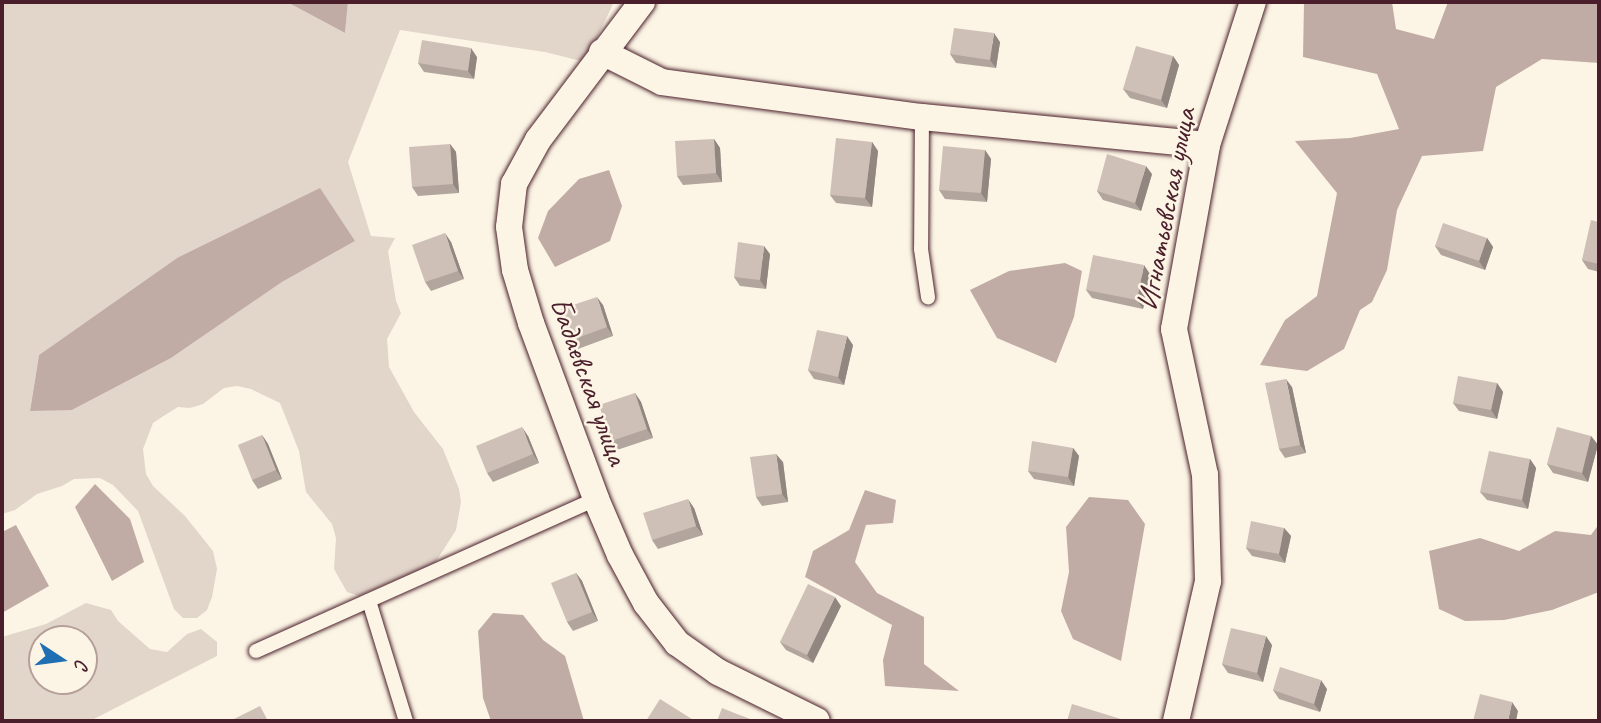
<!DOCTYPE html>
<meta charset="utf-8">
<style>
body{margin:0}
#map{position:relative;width:1601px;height:723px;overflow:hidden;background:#fcf5e5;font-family:Caveat,sans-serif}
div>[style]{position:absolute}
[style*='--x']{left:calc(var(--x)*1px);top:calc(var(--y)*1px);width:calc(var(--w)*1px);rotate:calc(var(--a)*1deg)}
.green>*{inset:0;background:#e2d5ca}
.water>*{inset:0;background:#c0aca5}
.roads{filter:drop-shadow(0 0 2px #4a1f2b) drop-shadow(0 0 2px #4a1f2b)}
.lane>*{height:14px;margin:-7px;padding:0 7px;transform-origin:7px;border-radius:7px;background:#fcf5e5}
.street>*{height:26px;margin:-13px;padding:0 13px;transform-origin:13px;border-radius:13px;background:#fcf5e5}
.wall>*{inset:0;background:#b2a59d}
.shaded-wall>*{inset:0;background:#918680}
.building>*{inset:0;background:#cfc0b7}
span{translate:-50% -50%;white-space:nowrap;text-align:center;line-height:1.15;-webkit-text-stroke:5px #fcf5e5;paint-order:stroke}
.street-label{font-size:30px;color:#4a1f2b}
.frame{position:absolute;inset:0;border:4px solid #4a1f2b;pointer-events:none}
.north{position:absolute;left:28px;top:625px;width:70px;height:70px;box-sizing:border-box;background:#fcf5e5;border:2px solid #b59f9b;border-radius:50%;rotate:103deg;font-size:19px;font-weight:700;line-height:28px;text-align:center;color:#4a1f2b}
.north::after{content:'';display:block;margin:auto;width:24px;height:32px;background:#1f6fb2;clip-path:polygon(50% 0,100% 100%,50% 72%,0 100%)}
</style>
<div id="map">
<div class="green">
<div style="clip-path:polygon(evenodd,3px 2px,287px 2px,345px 33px,348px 2px,614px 2px,585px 62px,545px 52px,400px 30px,348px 162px,371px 236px,395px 238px,388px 251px,396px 301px,401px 313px,387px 339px,389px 367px,414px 412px,443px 449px,459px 489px,461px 502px,456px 530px,435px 563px,359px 596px,347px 592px,334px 569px,336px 538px,332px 524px,306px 492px,299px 451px,280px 403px,251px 389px,237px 386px,224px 388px,203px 404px,190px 408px,178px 407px,165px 415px,153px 423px,143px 449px,146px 474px,153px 486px,185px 516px,213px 551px,217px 569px,212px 597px,207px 610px,197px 618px,183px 618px,174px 609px,138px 511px,113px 485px,100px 478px,74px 479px,62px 486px,37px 494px,15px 510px,2px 514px,3px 2px,355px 241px,282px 282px,171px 358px,72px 410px,30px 410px,39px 355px,177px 258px,355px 241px)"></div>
<div style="clip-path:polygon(evenodd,86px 603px,111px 610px,118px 621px,150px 649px,167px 652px,187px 634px,201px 629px,217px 642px,217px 656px,90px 721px,2px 721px,2px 637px,46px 624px,86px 603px,42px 639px,84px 639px,84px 681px,42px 681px,42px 639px)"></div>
</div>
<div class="water">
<div style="clip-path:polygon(287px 2px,348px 2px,345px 33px)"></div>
<div style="clip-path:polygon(1304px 2px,1392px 2px,1396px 29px,1434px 39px,1448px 2px,1599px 2px,1599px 63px,1542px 59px,1496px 87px,1483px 151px,1422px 156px,1397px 210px,1387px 270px,1372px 302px,1360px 310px,1344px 349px,1307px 371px,1260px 365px,1285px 320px,1317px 296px,1337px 193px,1295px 141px,1350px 138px,1399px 129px,1377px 74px,1303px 57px)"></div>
<div style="clip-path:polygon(609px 170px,622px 206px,610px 241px,555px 267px,538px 238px,548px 211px,579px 179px)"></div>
<div style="clip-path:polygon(320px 188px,355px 241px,282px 282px,171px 358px,72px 410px,30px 411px,39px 355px,177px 258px)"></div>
<div style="clip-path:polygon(1065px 263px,1082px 271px,1074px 317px,1056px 363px,997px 338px,970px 290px,1009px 271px)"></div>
<div style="clip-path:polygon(95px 484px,130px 519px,144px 562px,112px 581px,75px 507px)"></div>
<div style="clip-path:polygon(865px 490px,896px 500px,893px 523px,866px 525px,855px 562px,877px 593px,924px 617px,924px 664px,959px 691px,885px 686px,883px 660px,892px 625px,805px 577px,813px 551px,849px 530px)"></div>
<div style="clip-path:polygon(1089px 497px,1128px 500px,1145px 524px,1121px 661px,1073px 639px,1061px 611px,1069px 572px,1066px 527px)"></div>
<div style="clip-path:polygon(1599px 524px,1599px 592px,1552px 610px,1504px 620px,1465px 621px,1439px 609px,1429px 551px,1480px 538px,1519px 551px,1555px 531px,1591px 535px)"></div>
<div style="clip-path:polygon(16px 525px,49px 586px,2px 613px,2px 532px)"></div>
<div style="clip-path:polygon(493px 613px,523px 615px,543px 640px,565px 656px,584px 721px,491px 721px,483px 698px,478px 631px)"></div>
</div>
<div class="roads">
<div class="lane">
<div style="--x:922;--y:117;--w:132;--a:90.4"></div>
<div style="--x:921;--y:249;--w:49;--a:81.7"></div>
<div style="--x:369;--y:601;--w:126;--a:72.9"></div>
<div style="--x:256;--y:651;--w:372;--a:-24.1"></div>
</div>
<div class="street">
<div style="--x:642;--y:2;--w:173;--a:127"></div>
<div style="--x:538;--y:140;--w:50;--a:118.6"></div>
<div style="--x:514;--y:184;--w:43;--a:96.6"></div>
<div style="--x:509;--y:227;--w:43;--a:82.1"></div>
<div style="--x:515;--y:270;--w:55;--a:73.2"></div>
<div style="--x:531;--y:323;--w:188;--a:69.7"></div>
<div style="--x:596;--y:499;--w:61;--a:66.8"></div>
<div style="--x:620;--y:555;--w:55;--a:61.6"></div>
<div style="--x:646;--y:603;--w:51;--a:52.2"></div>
<div style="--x:677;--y:643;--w:50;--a:35.3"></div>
<div style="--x:718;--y:672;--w:110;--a:26.3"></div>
<div style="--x:602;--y:52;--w:67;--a:26.6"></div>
<div style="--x:662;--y:82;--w:262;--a:7.7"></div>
<div style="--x:922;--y:117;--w:286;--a:5.6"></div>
<div style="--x:1176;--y:721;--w:144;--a:-77.1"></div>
<div style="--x:1208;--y:581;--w:106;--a:-91.6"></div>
<div style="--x:1205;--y:475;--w:149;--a:-102"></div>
<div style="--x:1174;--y:329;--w:187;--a:-79.8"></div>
<div style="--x:1207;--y:145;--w:150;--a:-72.2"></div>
</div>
</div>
<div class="wall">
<div style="clip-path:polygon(1000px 42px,996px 68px,956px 63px,950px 54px)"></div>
<div style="clip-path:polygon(1173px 56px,1179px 65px,1167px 108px,1130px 98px,1123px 89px)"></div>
<div style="clip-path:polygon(477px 57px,474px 79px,424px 72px,418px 63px)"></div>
<div style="clip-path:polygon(714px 139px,720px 148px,722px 182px,683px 185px,677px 176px)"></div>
<div style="clip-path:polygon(872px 142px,878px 151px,872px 207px,836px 203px,830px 195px)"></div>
<div style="clip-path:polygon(450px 144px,456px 152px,459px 193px,418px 196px,412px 187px)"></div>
<div style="clip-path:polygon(985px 150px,991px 159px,987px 202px,945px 199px,939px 190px)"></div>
<div style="clip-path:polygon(1152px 174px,1141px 211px,1103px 200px,1097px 191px)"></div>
<div style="clip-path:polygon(1599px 222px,1599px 272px,1588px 269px,1582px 260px)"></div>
<div style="clip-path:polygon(1487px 238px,1493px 247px,1485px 270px,1441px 255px,1435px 246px)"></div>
<div style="clip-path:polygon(451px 242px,464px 279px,431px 291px,425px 282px)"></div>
<div style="clip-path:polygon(770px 254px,766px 289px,740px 286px,734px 277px)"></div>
<div style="clip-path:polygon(1150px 274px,1143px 309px,1092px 298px,1086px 290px)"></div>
<div style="clip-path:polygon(603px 305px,613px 336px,578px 349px,572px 340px)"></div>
<div style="clip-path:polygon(853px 345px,844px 385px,814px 379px,808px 370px)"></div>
<div style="clip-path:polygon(1497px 383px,1503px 392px,1497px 419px,1459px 411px,1453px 403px)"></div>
<div style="clip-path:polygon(1292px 387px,1306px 453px,1285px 458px,1279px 449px)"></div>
<div style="clip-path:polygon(635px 393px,641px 402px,653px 438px,617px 450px,611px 441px)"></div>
<div style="clip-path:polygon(262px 435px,268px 444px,282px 479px,258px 489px,252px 480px)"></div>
<div style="clip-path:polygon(528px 436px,539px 463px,493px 482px,487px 473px)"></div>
<div style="clip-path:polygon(1591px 436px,1598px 445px,1588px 482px,1553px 473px,1547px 464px)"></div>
<div style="clip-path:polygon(1073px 448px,1079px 456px,1074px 486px,1034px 479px,1028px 471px)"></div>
<div style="clip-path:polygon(1530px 459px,1536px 468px,1528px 509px,1487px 500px,1480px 492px)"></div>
<div style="clip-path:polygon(783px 462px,788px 502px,762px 506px,756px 497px)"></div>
<div style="clip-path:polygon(694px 508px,703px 535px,658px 549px,652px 540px)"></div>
<div style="clip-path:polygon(1284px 528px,1291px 536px,1285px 563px,1252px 556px,1246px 548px)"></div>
<div style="clip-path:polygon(576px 573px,582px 581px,598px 621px,573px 631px,567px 622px)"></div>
<div style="clip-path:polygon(841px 606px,813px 663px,786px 650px,780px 642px)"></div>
<div style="clip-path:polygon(1272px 645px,1263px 682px,1228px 673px,1222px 664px)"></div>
<div style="clip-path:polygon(1327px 689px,1320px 712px,1279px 699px,1273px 690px)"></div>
</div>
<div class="shaded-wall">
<div style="clip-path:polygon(994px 33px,1000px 42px,996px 68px,990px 60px)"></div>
<div style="clip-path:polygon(471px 48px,477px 57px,474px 79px,468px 71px)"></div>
<div style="clip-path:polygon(1173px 56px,1179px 65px,1167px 108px,1161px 100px)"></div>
<div style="clip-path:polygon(714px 139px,720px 148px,722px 182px,716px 173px)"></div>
<div style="clip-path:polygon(872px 142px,878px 151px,872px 207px,865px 198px)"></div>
<div style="clip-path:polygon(450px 144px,456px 152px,459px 193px,453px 184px)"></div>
<div style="clip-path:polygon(985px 150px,991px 159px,987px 202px,981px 193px)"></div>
<div style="clip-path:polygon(1146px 166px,1152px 174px,1141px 211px,1135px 203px)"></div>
<div style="clip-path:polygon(445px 233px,451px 242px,464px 279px,458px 271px)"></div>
<div style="clip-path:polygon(1487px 238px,1493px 247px,1485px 270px,1479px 261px)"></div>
<div style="clip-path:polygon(764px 246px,770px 254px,766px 289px,760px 280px)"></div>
<div style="clip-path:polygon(1144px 265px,1150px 274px,1143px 309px,1137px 300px)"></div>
<div style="clip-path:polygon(597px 297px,603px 305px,613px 336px,607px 327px)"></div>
<div style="clip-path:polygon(847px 336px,853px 345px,844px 385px,838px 377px)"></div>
<div style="clip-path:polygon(1286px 379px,1292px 387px,1306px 453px,1300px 445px)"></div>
<div style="clip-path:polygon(1497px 383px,1503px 392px,1497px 419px,1491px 410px)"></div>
<div style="clip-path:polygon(635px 393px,641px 402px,653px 438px,647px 429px)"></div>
<div style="clip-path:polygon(522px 427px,528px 436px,539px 463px,533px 454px)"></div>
<div style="clip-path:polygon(262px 435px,268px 444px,282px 479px,276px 470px)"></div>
<div style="clip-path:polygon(1591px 436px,1598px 445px,1588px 482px,1582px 473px)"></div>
<div style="clip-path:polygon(1073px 448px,1079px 456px,1074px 486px,1068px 477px)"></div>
<div style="clip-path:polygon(776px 454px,783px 462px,788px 502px,782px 494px)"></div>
<div style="clip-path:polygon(1530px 459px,1536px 468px,1528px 509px,1522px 500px)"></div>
<div style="clip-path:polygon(688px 499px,694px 508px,703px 535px,696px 526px)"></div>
<div style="clip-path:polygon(1284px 528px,1291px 536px,1285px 563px,1279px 554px)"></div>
<div style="clip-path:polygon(576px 573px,582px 581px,598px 621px,592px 612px)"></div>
<div style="clip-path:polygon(835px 597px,841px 606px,813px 663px,807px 655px)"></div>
<div style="clip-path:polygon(1266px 636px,1272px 645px,1263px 682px,1257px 673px)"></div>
<div style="clip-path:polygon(1321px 680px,1327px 689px,1320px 712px,1314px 704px)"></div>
<div style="clip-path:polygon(1512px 702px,1518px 711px,1516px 721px,1508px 721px)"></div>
</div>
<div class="building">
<div style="clip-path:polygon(954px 28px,994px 33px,990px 60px,950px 54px)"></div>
<div style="clip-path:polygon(422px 40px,471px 48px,468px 71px,418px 63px)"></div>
<div style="clip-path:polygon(1136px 46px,1173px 56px,1161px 100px,1123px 89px)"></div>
<div style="clip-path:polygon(836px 138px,872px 142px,865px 198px,830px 195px)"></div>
<div style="clip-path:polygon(714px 139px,716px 173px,677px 176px,675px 141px)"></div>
<div style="clip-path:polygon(450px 144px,453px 184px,412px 187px,409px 147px)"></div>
<div style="clip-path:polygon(943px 146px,985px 150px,981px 193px,939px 190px)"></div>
<div style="clip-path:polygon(1107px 154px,1146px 166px,1135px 203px,1097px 191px)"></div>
<div style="clip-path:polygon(1591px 220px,1599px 222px,1599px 264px,1582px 260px)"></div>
<div style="clip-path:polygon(1443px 223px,1487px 238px,1479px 261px,1435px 246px)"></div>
<div style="clip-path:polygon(445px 233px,458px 271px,425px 282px,412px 245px)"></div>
<div style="clip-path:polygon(738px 242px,764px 246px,760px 280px,734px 277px)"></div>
<div style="clip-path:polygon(1093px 255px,1144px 265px,1137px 300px,1086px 290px)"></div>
<div style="clip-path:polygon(597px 297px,607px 327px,572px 340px,561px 309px)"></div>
<div style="clip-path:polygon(817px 330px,847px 336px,838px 377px,808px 370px)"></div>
<div style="clip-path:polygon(1458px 376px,1497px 383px,1491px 410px,1453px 403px)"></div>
<div style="clip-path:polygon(1286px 379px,1300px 445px,1279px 449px,1265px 383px)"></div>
<div style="clip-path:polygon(635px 393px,647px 429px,611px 441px,599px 405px)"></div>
<div style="clip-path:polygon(522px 427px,533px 454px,487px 473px,476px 446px)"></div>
<div style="clip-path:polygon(1557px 427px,1591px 436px,1582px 473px,1547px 464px)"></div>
<div style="clip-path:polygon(262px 435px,276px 470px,252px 480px,238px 445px)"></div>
<div style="clip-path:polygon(1032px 441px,1073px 448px,1068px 477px,1028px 471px)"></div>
<div style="clip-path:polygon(1489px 451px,1530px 459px,1522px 500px,1480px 492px)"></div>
<div style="clip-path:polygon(776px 454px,782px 494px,756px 497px,750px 457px)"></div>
<div style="clip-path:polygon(688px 499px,696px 526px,652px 540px,643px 513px)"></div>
<div style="clip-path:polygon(1251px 521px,1284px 528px,1279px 554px,1246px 548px)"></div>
<div style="clip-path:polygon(576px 573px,592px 612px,567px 622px,551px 583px)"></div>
<div style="clip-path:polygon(808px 584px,835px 597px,807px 655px,780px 642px)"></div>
<div style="clip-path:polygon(1231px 628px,1266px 636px,1257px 673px,1222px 664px)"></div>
<div style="clip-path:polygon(1280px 667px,1321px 680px,1314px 704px,1273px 690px)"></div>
<div style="clip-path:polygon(1480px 694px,1512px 702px,1508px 721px,1473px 721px)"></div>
<div style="clip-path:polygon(660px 699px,695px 721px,646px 721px)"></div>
<div style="clip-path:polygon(1072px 704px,1121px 719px,1120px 721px,1067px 721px)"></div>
<div style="clip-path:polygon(260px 706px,268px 721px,230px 721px)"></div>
<div style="clip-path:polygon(722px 708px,755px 721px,717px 721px)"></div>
</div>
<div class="street-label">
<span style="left:1166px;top:209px;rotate:-79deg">Игнатьевская улица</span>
<span style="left:589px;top:381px;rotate:70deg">Бадаевская улица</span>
</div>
<div class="frame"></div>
<div class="north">С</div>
</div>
